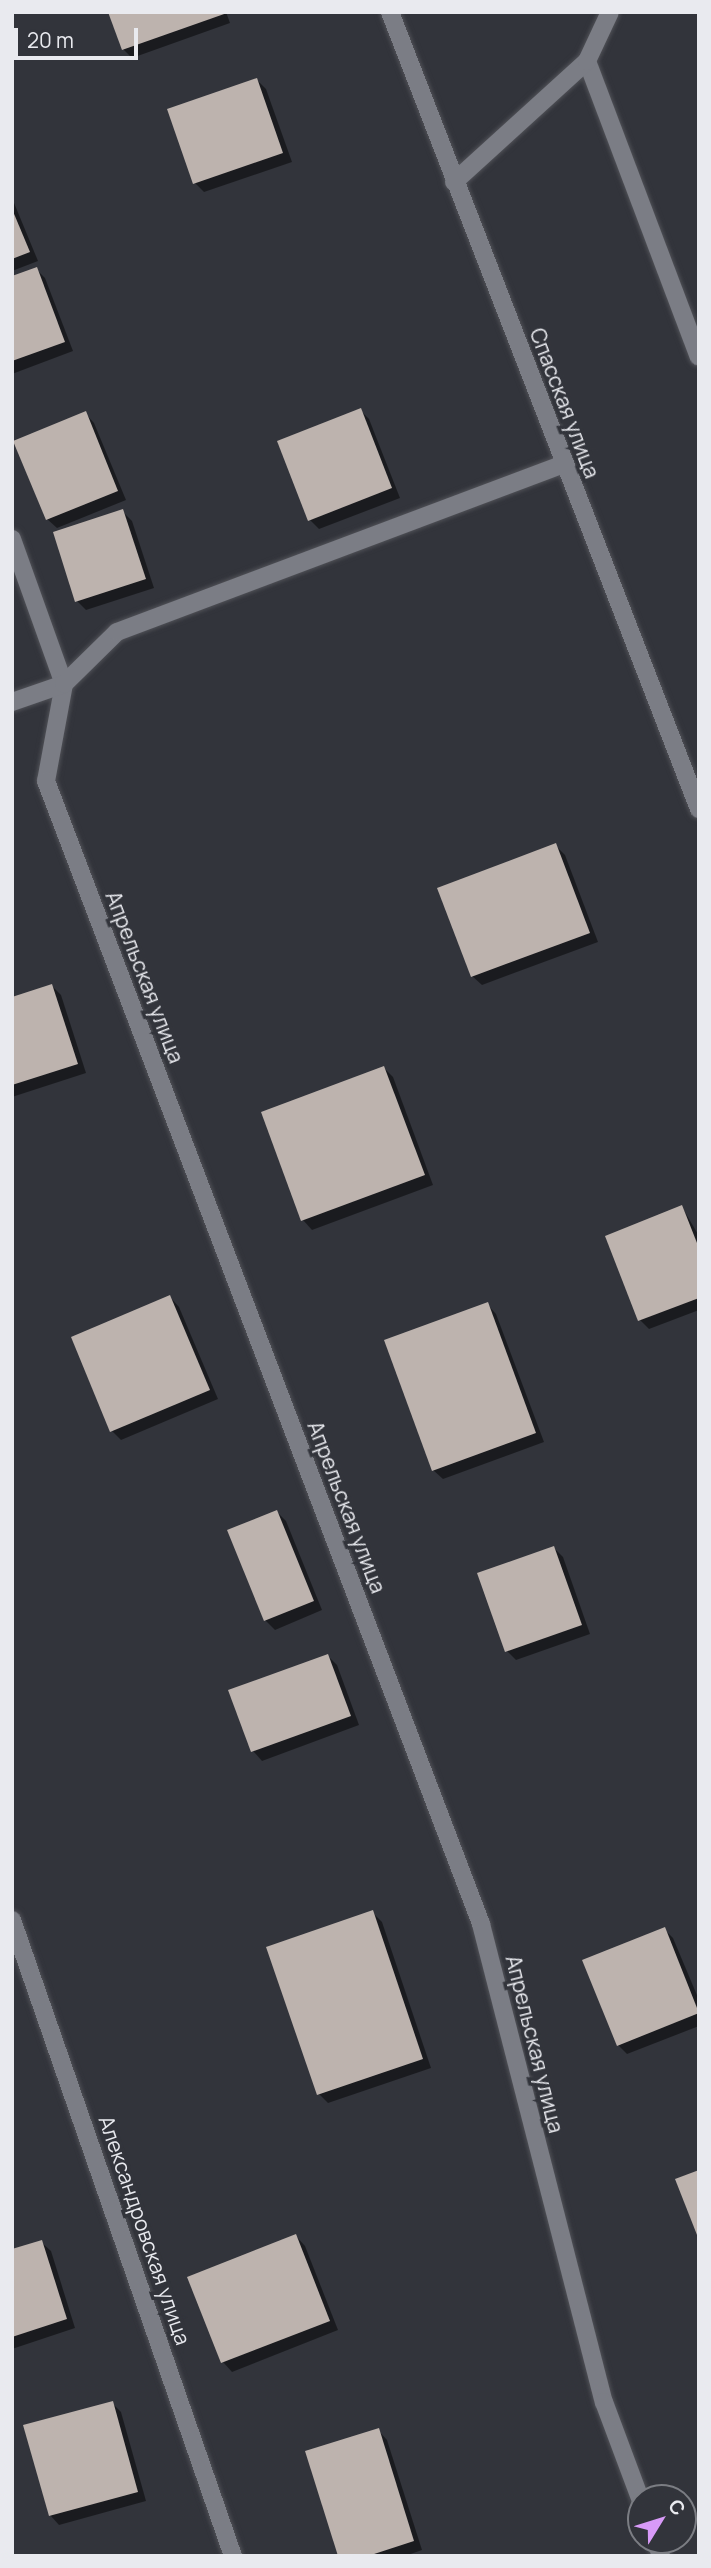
<!DOCTYPE html>
<meta charset="utf-8">
<style>
body{margin:0}
#map{position:relative;width:711px;height:2568px;overflow:hidden;background:#32343b;font-family:Manrope,sans-serif}
div>[style]{position:absolute}
[style*='--x']{left:calc(var(--x)*1px);top:calc(var(--y)*1px);width:calc(var(--w)*1px);rotate:calc(var(--a)*1deg)}
.shadow>*{inset:0;background:#0007}
.building>*{inset:0;background:#bdb3ae}
.roads{filter:drop-shadow(0 0 2px #505157) drop-shadow(0 0 2px #505157)}
.service>*{height:18px;margin:-9px;padding:0 9px;transform-origin:9px;border-radius:9px;background:#7b7d85}
.minor>*{height:18px;margin:-9px;padding:0 9px;transform-origin:9px;border-radius:9px;background:#7b7d85}
.tertiary>*{height:18px;margin:-9px;padding:0 9px;transform-origin:9px;border-radius:9px;background:#7b7d85}
span{translate:-50% -50%;white-space:nowrap;text-align:center;line-height:1.15;-webkit-text-stroke:7px #32343b;paint-order:stroke}
.street-label{font-size:21px;color:#e9eaef}
.frame{position:absolute;inset:0;border:14px solid #e9eaef;pointer-events:none}
.north{position:absolute;left:627px;top:2484px;width:70px;height:70px;box-sizing:border-box;background:#32343b;border:2px solid #7b7d83;border-radius:50%;rotate:52deg;font-size:19px;font-weight:700;line-height:28px;text-align:center;color:#e9eaef}
.north::after{content:'';display:block;margin:auto;width:24px;height:32px;background:#d89af8;clip-path:polygon(50% 0,100% 100%,50% 72%,0 100%)}
.scale{position:absolute;left:14px;top:28px;width:124px;height:32px;box-sizing:border-box;border:4px solid #e9eaef;border-top:0;padding-left:9px;font-size:21px;line-height:24px;white-space:nowrap;color:#e9eaef;-webkit-text-stroke:5px #32343b;paint-order:stroke}
</style>
<div id="map">
<div class="shadow">
<div style="clip-path:polygon(226px 12px,230px 23px,132px 58px,123px 49px)"></div>
<div style="clip-path:polygon(257px 80px,266px 89px,292px 162px,204px 192px,195px 183px)"></div>
<div style="clip-path:polygon(12px 198px,38px 261px,12px 271px)"></div>
<div style="clip-path:polygon(36px 269px,45px 278px,73px 351px,12px 374px,12px 278px)"></div>
<div style="clip-path:polygon(360px 410px,369px 419px,400px 498px,319px 529px,310px 520px)"></div>
<div style="clip-path:polygon(85px 413px,94px 423px,126px 500px,57px 528px,47px 519px)"></div>
<div style="clip-path:polygon(122px 511px,132px 521px,154px 588px,86px 610px,77px 601px)"></div>
<div style="clip-path:polygon(555px 845px,565px 855px,598px 942px,482px 985px,472px 976px)"></div>
<div style="clip-path:polygon(52px 986px,61px 995px,86px 1073px,12px 1097px,12px 999px)"></div>
<div style="clip-path:polygon(384px 1068px,393px 1077px,433px 1185px,312px 1230px,303px 1220px)"></div>
<div style="clip-path:polygon(682px 1207px,699px 1236px,699px 1310px,649px 1329px,640px 1320px)"></div>
<div style="clip-path:polygon(170px 1297px,179px 1307px,218px 1399px,121px 1440px,112px 1431px)"></div>
<div style="clip-path:polygon(487px 1304px,496px 1314px,544px 1442px,443px 1479px,433px 1470px)"></div>
<div style="clip-path:polygon(277px 1512px,286px 1521px,322px 1610px,275px 1630px,265px 1620px)"></div>
<div style="clip-path:polygon(554px 1548px,563px 1557px,590px 1634px,516px 1660px,507px 1651px)"></div>
<div style="clip-path:polygon(328px 1656px,337px 1665px,359px 1725px,262px 1761px,253px 1751px)"></div>
<div style="clip-path:polygon(372px 1912px,382px 1922px,431px 2068px,328px 2103px,319px 2094px)"></div>
<div style="clip-path:polygon(664px 1929px,673px 1938px,699px 2000px,699px 2026px,627px 2054px,618px 2045px)"></div>
<div style="clip-path:polygon(296px 2236px,305px 2246px,338px 2330px,232px 2372px,223px 2362px,189px 2278px)"></div>
<div style="clip-path:polygon(41px 2242px,51px 2251px,75px 2328px,12px 2349px,12px 2251px)"></div>
<div style="clip-path:polygon(112px 2403px,121px 2412px,146px 2501px,59px 2525px,50px 2515px)"></div>
<div style="clip-path:polygon(378px 2430px,387px 2440px,422px 2550px,405px 2556px,340px 2556px)"></div>
</div>
<div class="building">
<div style="clip-path:polygon(108px 12px,226px 12px,227px 13px,122px 50px)"></div>
<div style="clip-path:polygon(257px 78px,283px 153px,193px 184px,167px 109px)"></div>
<div style="clip-path:polygon(12px 209px,30px 252px,12px 259px)"></div>
<div style="clip-path:polygon(37px 267px,65px 342px,12px 361px,12px 276px)"></div>
<div style="clip-path:polygon(361px 408px,392px 488px,308px 521px,277px 441px)"></div>
<div style="clip-path:polygon(86px 411px,118px 491px,46px 520px,13px 441px)"></div>
<div style="clip-path:polygon(123px 509px,146px 579px,75px 602px,53px 532px)"></div>
<div style="clip-path:polygon(556px 843px,590px 933px,471px 977px,437px 888px)"></div>
<div style="clip-path:polygon(52px 984px,78px 1064px,12px 1085px,12px 997px)"></div>
<div style="clip-path:polygon(384px 1066px,425px 1175px,301px 1221px,261px 1112px)"></div>
<div style="clip-path:polygon(682px 1205px,699px 1248px,699px 1298px,638px 1321px,605px 1236px)"></div>
<div style="clip-path:polygon(170px 1295px,210px 1390px,110px 1432px,71px 1337px)"></div>
<div style="clip-path:polygon(488px 1302px,536px 1433px,432px 1471px,384px 1340px)"></div>
<div style="clip-path:polygon(277px 1510px,314px 1601px,264px 1621px,227px 1530px)"></div>
<div style="clip-path:polygon(554px 1546px,582px 1625px,505px 1652px,477px 1573px)"></div>
<div style="clip-path:polygon(328px 1654px,351px 1716px,251px 1752px,228px 1690px)"></div>
<div style="clip-path:polygon(373px 1910px,423px 2059px,317px 2095px,266px 1947px)"></div>
<div style="clip-path:polygon(665px 1927px,699px 2013px,617px 2046px,582px 1960px)"></div>
<div style="clip-path:polygon(699px 2170px,699px 2240px,675px 2179px)"></div>
<div style="clip-path:polygon(296px 2234px,330px 2321px,221px 2363px,187px 2277px)"></div>
<div style="clip-path:polygon(42px 2240px,67px 2319px,12px 2337px,12px 2249px)"></div>
<div style="clip-path:polygon(113px 2401px,138px 2492px,49px 2516px,23px 2425px)"></div>
<div style="clip-path:polygon(379px 2428px,414px 2541px,368px 2556px,338px 2556px,305px 2451px)"></div>
</div>
<div class="roads">
<div class="service">
<div style="--x:587;--y:61;--w:316;--a:69.3"></div>
<div style="--x:454;--y:182;--w:180;--a:-42.3"></div>
<div style="--x:587;--y:61;--w:54;--a:-64.9"></div>
</div>
<div class="minor">
<div style="--x:12;--y:539;--w:154;--a:70.3"></div>
<div style="--x:64;--y:684;--w:99;--a:100.5"></div>
<div style="--x:46;--y:781;--w:1223;--a:69.16"></div>
<div style="--x:481;--y:1924;--w:494;--a:75.6"></div>
<div style="--x:604;--y:2402;--w:106;--a:69.5"></div>
<div style="--x:12;--y:702;--w:55;--a:-19.1"></div>
<div style="--x:64;--y:684;--w:74;--a:-44.5"></div>
<div style="--x:117;--y:632;--w:478;--a:-20.6"></div>
<div style="--x:12;--y:1920;--w:673;--a:70.84"></div>
<div style="--x:655;--y:2540;--w:17;--a:69"></div>
</div>
<div class="tertiary">
<div style="--x:390;--y:12;--w:855;--a:68.81"></div>
</div>
</div>
<div class="street-label">
<span style="left:565px;top:403px;rotate:69deg">Спасская улица</span>
<span style="left:145px;top:977px;rotate:69deg">Апрельская улица</span>
<span style="left:347px;top:1507px;rotate:69deg">Апрельская улица</span>
<span style="left:535px;top:2044px;rotate:76deg">Апрельская улица</span>
<span style="left:145px;top:2230px;rotate:71deg">Александровская улица</span>
</div>
<div class="frame"></div>
<div class="north">С</div>
<div class="scale">20 m</div>
</div>
